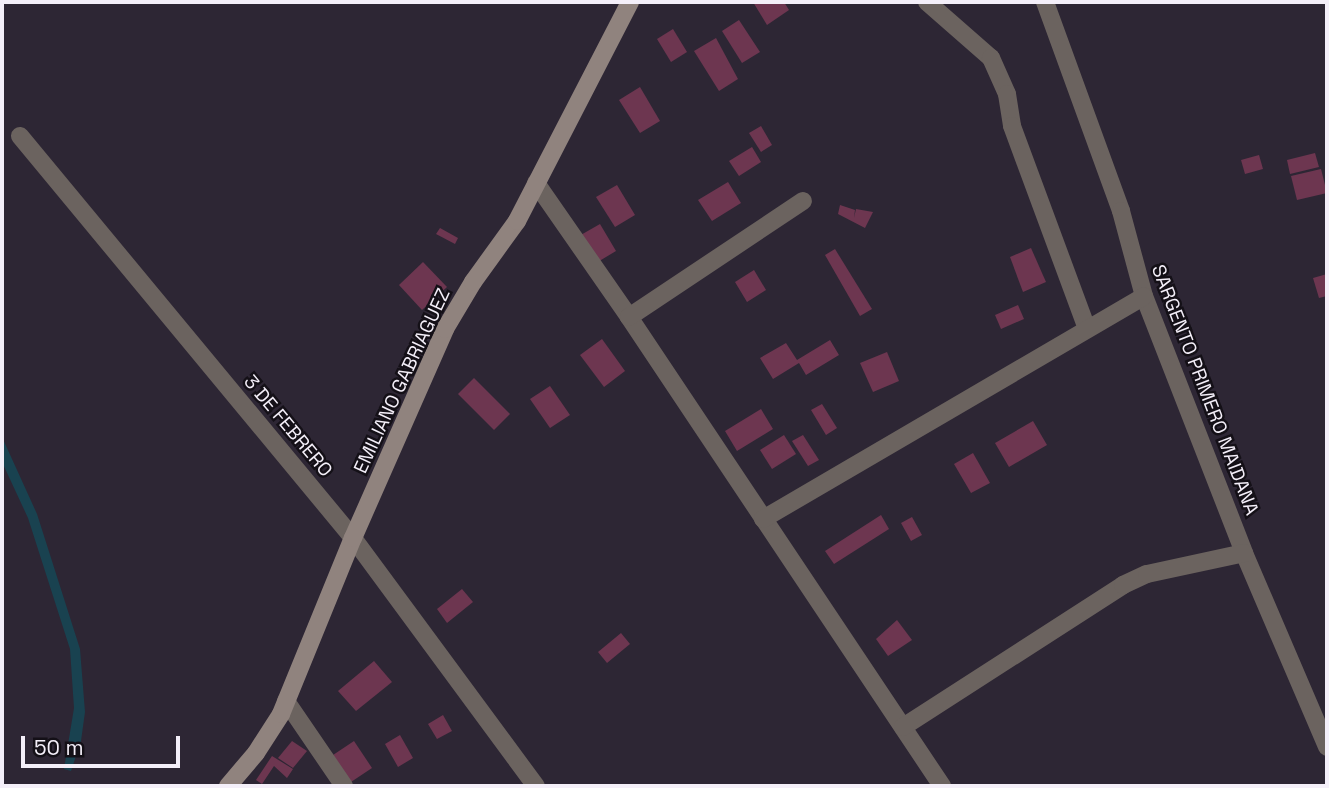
<!DOCTYPE html>
<style>
body{margin:0}
#map{position:relative;width:1329px;height:788px;overflow:hidden;background:#2d2634;font-family:"Space Grotesk",sans-serif}
div>[style]{position:absolute}
[style*='--x']{left:calc(var(--x)*1px);top:calc(var(--y)*1px);width:calc(var(--w)*1px);rotate:calc(var(--a)*1deg)}
.water>*{inset:0;background:#194250}
.building>*{inset:0;background:#6d3650}
.minor>*{height:18px;margin:-9px;padding:0 9px;transform-origin:9px;border-radius:9px;background:#6b635f}
.tertiary>*{height:18px;margin:-9px;padding:0 9px;transform-origin:9px;border-radius:9px;background:#6b635f}
.secondary>*{height:18px;margin:-9px;padding:0 9px;transform-origin:9px;border-radius:9px;background:#90837e}
span{translate:-50% -50%;white-space:nowrap;text-align:center;line-height:1.15;-webkit-text-stroke:5px #141017;paint-order:stroke}
.street-label{font-size:19px;color:#f4eff9}
.frame{position:absolute;inset:0;border:4px solid #f4eff9;pointer-events:none}
.scale{position:absolute;left:21px;top:736px;width:159px;height:32px;box-sizing:border-box;border:4px solid #f4eff9;border-top:0;padding-left:9px;font-size:21px;line-height:24px;white-space:nowrap;color:#f4eff9;-webkit-text-stroke:5px #141017;paint-order:stroke}
</style>
<div id="map">
<div class="water">
<div style="clip-path:polygon(2px 437px,37px 514px,80px 649px,85px 712px,81px 741px,71px 771px,64px 769px,74px 708px,70px 649px,28px 518px,2px 462px)"></div>
</div>
<div class="building">
<div style="clip-path:polygon(753px 2px,784px 2px,789px 10px,767px 25px)"></div>
<div style="clip-path:polygon(739px 20px,760px 52px,742px 63px,722px 31px)"></div>
<div style="clip-path:polygon(673px 29px,687px 52px,671px 62px,657px 39px)"></div>
<div style="clip-path:polygon(716px 38px,738px 79px,719px 91px,694px 51px)"></div>
<div style="clip-path:polygon(640px 87px,660px 121px,640px 133px,619px 100px)"></div>
<div style="clip-path:polygon(761px 126px,772px 145px,761px 152px,749px 133px)"></div>
<div style="clip-path:polygon(752px 147px,761px 162px,739px 176px,729px 161px)"></div>
<div style="clip-path:polygon(1315px 153px,1319px 167px,1290px 174px,1287px 160px)"></div>
<div style="clip-path:polygon(1259px 155px,1263px 169px,1245px 174px,1241px 160px)"></div>
<div style="clip-path:polygon(1321px 169px,1327px 193px,1297px 200px,1291px 176px)"></div>
<div style="clip-path:polygon(728px 182px,741px 203px,712px 221px,698px 200px)"></div>
<div style="clip-path:polygon(617px 185px,635px 215px,615px 227px,596px 197px)"></div>
<div style="clip-path:polygon(840px 205px,855px 210px,854px 218px,856px 209px,873px 212px,865px 228px,838px 214px)"></div>
<div style="clip-path:polygon(600px 224px,616px 251px,596px 263px,579px 236px)"></div>
<div style="clip-path:polygon(440px 228px,458px 238px,455px 244px,436px 234px)"></div>
<div style="clip-path:polygon(1031px 248px,1046px 282px,1023px 292px,1010px 257px)"></div>
<div style="clip-path:polygon(835px 249px,872px 309px,860px 316px,825px 255px)"></div>
<div style="clip-path:polygon(423px 262px,447px 287px,422px 310px,399px 285px)"></div>
<div style="clip-path:polygon(754px 270px,766px 290px,747px 302px,735px 282px)"></div>
<div style="clip-path:polygon(1327px 274px,1327px 296px,1319px 298px,1313px 278px)"></div>
<div style="clip-path:polygon(1018px 305px,1024px 319px,1001px 329px,995px 315px)"></div>
<div style="clip-path:polygon(602px 339px,625px 371px,604px 387px,580px 355px)"></div>
<div style="clip-path:polygon(830px 340px,839px 355px,806px 375px,799px 363px,773px 379px,760px 358px,786px 343px,797px 360px)"></div>
<div style="clip-path:polygon(887px 352px,899px 381px,873px 392px,860px 363px)"></div>
<div style="clip-path:polygon(474px 378px,510px 414px,494px 430px,458px 394px)"></div>
<div style="clip-path:polygon(550px 386px,570px 415px,550px 428px,530px 399px)"></div>
<div style="clip-path:polygon(822px 404px,837px 428px,826px 435px,811px 410px)"></div>
<div style="clip-path:polygon(761px 409px,773px 429px,737px 451px,725px 431px)"></div>
<div style="clip-path:polygon(1033px 421px,1047px 445px,1009px 467px,995px 443px)"></div>
<div style="clip-path:polygon(784px 435px,796px 454px,772px 469px,760px 450px)"></div>
<div style="clip-path:polygon(803px 435px,819px 460px,808px 466px,792px 441px)"></div>
<div style="clip-path:polygon(973px 453px,990px 483px,971px 493px,954px 464px)"></div>
<div style="clip-path:polygon(881px 515px,889px 529px,834px 564px,825px 551px)"></div>
<div style="clip-path:polygon(912px 517px,922px 535px,911px 541px,901px 523px)"></div>
<div style="clip-path:polygon(462px 589px,473px 602px,447px 623px,437px 609px)"></div>
<div style="clip-path:polygon(897px 620px,912px 640px,888px 656px,876px 639px)"></div>
<div style="clip-path:polygon(621px 633px,630px 644px,607px 663px,598px 652px)"></div>
<div style="clip-path:polygon(374px 661px,392px 682px,356px 711px,338px 691px)"></div>
<div style="clip-path:polygon(443px 715px,452px 731px,437px 739px,428px 724px)"></div>
<div style="clip-path:polygon(400px 735px,413px 758px,398px 767px,385px 744px)"></div>
<div style="clip-path:polygon(292px 741px,307px 751px,293px 768px,278px 758px)"></div>
<div style="clip-path:polygon(354px 741px,372px 768px,351px 782px,333px 755px)"></div>
<div style="clip-path:polygon(272px 756px,293px 769px,287px 778px,274px 766px,262px 784px,256px 780px)"></div>
</div>
<div class="minor">
<div style="--x:927;--y:2;--w:85;--a:41.2"></div>
<div style="--x:991;--y:58;--w:39;--a:66"></div>
<div style="--x:1007;--y:94;--w:32;--a:81"></div>
<div style="--x:1012;--y:126;--w:216;--a:69.7"></div>
<div style="--x:1045;--y:2;--w:222;--a:70"></div>
<div style="--x:1121;--y:211;--w:88;--a:74.9"></div>
<div style="--x:1144;--y:296;--w:276;--a:68.7"></div>
<div style="--x:1244;--y:553;--w:211;--a:66.8"></div>
<div style="--x:536;--y:183;--w:163;--a:55.2"></div>
<div style="--x:629;--y:317;--w:564;--a:56.28"></div>
<div style="--x:629;--y:317;--w:209;--a:-33.7"></div>
<div style="--x:763;--y:519;--w:441;--a:-30.3"></div>
<div style="--x:286;--y:701;--w:103;--a:55.7"></div>
<div style="--x:903;--y:727;--w:262;--a:-32.8"></div>
<div style="--x:1123;--y:585;--w:26;--a:-25"></div>
<div style="--x:1147;--y:574;--w:99;--a:-12.2"></div>
</div>
<div class="tertiary">
<div style="--x:20;--y:136;--w:522;--a:50.36"></div>
<div style="--x:353;--y:538;--w:308;--a:53.6"></div>
</div>
<div class="secondary">
<div style="--x:228;--y:786;--w:43;--a:-49.7"></div>
<div style="--x:256;--y:753;--w:46;--a:-57.3"></div>
<div style="--x:281;--y:714;--w:190;--a:-67.8"></div>
<div style="--x:353;--y:538;--w:228;--a:-66.2"></div>
<div style="--x:445;--y:329;--w:55;--a:-59.2"></div>
<div style="--x:473;--y:282;--w:75;--a:-54.2"></div>
<div style="--x:517;--y:221;--w:246;--a:-62.7"></div>
</div>
<div class="street-label">
<span style="left:402px;top:381px;rotate:-65deg">EMILIANO GABRIAGUEZ</span>
<span style="left:1205px;top:390px;rotate:69deg">SARGENTO PRIMERO MAIDANA</span>
<span style="left:288px;top:426px;rotate:50deg">3 DE FEBRERO</span>
</div>
<div class="frame"></div>
<div class="scale">50 m</div>
</div>
